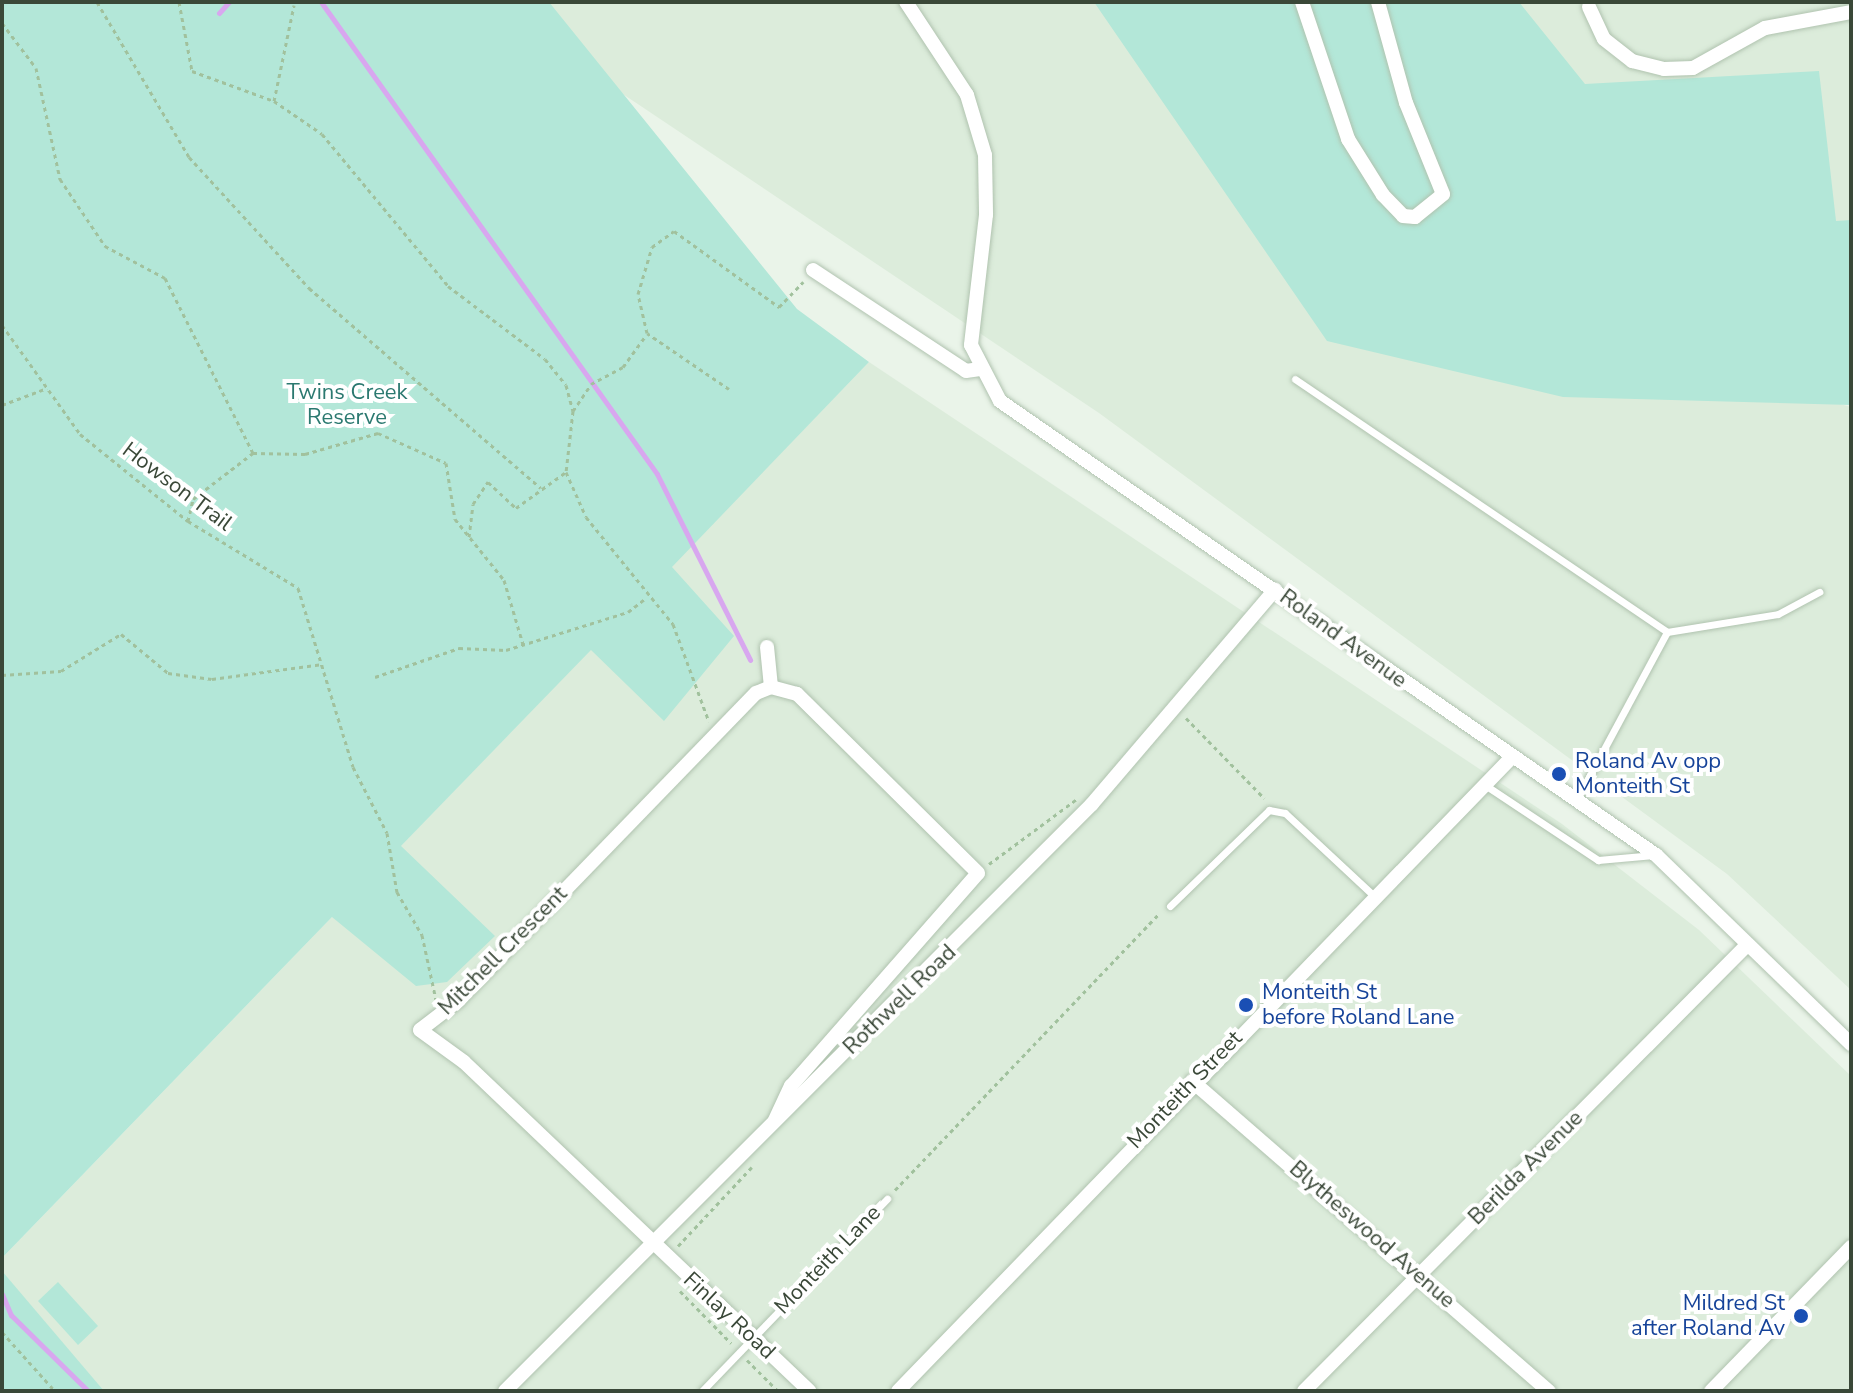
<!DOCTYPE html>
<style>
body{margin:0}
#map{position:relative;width:1853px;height:1393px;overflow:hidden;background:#eaf4e9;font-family:"Nunito Sans",sans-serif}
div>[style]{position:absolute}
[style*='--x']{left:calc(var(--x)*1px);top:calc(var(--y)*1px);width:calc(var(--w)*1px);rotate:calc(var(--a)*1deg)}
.residential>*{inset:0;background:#dcecdb}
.green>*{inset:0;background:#b3e7d8}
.stream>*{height:5px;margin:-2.5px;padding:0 2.5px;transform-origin:2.5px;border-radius:2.5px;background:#d8a7ef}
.path>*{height:3px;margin-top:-1.5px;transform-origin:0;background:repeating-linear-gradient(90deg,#a1c19d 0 4px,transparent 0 8px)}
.roads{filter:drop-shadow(0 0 2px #b0c3af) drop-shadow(0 0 2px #b0c3af)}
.lane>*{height:7px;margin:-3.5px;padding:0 3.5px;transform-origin:3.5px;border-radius:3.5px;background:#fff}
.street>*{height:14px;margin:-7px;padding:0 7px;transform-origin:7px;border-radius:7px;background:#fff}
.dots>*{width:22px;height:22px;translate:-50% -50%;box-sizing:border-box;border:4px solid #fff;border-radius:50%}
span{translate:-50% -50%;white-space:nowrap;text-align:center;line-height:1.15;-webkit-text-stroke:8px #fff;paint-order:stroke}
.park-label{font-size:22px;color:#2b7970}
.street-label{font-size:22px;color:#3a4838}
.transit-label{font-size:22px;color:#164399}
.left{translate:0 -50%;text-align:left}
.right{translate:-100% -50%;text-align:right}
.frame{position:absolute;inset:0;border:4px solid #3a4838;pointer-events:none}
</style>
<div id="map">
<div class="residential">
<div style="clip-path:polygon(536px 2px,1310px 2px,1452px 298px,1851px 407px,1851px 990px,1727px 874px,1099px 413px,572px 60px)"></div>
<div style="clip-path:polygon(1516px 2px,1851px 2px,1851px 229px,1516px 89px)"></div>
<div style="clip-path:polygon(869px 362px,1562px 824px,1699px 930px,1851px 1076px,1851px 1391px,2px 1391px,2px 1258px)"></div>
</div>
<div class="green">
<div style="clip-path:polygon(2px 2px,549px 2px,797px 309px,869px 362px,672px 567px,734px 636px,664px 721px,591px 650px,401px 846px,495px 936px,447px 982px,416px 986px,332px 917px,2px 1258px)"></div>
<div style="clip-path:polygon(1094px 2px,1519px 2px,1585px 84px,1819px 71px,1836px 221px,1851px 220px,1851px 405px,1563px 397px,1327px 341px)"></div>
<div style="clip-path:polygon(2px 1271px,104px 1391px,2px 1391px)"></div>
<div style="clip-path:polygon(58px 1282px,98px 1326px,78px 1345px,38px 1301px)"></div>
</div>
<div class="stream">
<div style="--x:321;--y:2;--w:579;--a:54.55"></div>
<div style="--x:657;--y:474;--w:208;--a:63.4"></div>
<div style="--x:219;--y:13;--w:15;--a:-48"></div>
<div style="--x:2;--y:1294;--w:23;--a:67"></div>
<div style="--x:11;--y:1315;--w:108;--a:44.6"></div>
</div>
<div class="path">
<div style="--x:97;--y:2;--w:180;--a:59.3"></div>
<div style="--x:189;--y:157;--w:178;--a:47.5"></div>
<div style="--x:309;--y:288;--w:306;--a:40.8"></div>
<div style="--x:179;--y:2;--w:70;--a:79.3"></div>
<div style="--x:192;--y:71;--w:87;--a:20.1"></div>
<div style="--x:274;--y:101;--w:58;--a:34.5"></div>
<div style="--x:322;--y:134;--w:197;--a:50.3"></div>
<div style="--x:448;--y:286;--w:121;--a:37"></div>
<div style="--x:545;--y:359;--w:33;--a:51"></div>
<div style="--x:566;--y:385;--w:27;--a:75"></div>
<div style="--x:573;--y:411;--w:61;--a:96.5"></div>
<div style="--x:566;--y:472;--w:49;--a:66"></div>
<div style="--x:586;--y:517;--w:138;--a:50.9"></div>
<div style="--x:673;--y:624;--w:104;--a:69.8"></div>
<div style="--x:2;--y:23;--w:56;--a:52.9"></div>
<div style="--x:36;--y:68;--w:114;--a:77.8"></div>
<div style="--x:60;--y:179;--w:81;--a:56.1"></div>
<div style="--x:105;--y:246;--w:68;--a:28.1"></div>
<div style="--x:165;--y:278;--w:196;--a:63.3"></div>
<div style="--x:274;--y:101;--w:98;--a:-78.2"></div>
<div style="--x:2;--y:325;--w:134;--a:54.4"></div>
<div style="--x:80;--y:434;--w:139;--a:38.9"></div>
<div style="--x:188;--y:521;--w:129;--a:31.3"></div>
<div style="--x:298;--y:588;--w:187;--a:72.9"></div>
<div style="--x:353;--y:767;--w:74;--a:62.7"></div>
<div style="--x:387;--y:833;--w:60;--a:80.4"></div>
<div style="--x:397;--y:892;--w:50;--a:59.8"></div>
<div style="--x:422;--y:935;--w:66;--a:77.8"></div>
<div style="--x:729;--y:389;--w:99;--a:-145.7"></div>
<div style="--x:647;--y:333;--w:40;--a:-103"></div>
<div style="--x:638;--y:294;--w:49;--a:-73.4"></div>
<div style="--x:652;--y:247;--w:27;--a:-36"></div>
<div style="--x:674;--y:231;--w:130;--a:35.9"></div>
<div style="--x:779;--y:307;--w:35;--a:-46"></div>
<div style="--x:2;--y:405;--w:48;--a:-20.7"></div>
<div style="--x:573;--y:411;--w:32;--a:-56"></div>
<div style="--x:591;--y:384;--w:36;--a:-28"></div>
<div style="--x:623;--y:367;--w:39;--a:-54"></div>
<div style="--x:188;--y:521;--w:23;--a:-77"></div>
<div style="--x:193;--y:499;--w:76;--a:-37.5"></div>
<div style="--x:253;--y:453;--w:52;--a:1.1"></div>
<div style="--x:305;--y:454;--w:76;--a:-16"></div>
<div style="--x:378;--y:433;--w:74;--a:23.8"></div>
<div style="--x:446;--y:463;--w:57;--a:80.9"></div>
<div style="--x:455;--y:519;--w:78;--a:51.2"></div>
<div style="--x:504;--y:580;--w:67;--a:73.5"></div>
<div style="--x:469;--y:537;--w:33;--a:-83"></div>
<div style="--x:473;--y:504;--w:27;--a:-56"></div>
<div style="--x:488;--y:482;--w:38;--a:43"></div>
<div style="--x:516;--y:508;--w:62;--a:-35.8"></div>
<div style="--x:2;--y:675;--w:59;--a:-3.9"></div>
<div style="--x:61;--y:671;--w:70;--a:-31.7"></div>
<div style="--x:121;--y:634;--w:61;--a:39.7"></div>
<div style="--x:168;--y:673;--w:44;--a:7.8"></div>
<div style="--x:212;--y:679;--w:112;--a:-7.7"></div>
<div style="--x:375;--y:677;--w:89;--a:-19"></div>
<div style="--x:459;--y:648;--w:47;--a:2.4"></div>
<div style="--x:506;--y:650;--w:128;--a:-17.3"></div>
<div style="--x:628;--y:612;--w:23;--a:-38"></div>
<div style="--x:1186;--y:718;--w:112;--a:45.7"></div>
<div style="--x:989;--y:864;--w:109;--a:-36.5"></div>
<div style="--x:895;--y:1190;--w:383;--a:-46.3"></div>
<div style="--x:678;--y:1246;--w:108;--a:-46.9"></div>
<div style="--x:680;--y:1291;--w:73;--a:45.6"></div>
<div style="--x:2;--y:1332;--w:79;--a:48.1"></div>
<div style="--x:747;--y:1360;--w:44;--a:45"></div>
</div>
<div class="roads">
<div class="lane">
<div style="--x:1295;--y:379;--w:450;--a:34.2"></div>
<div style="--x:1667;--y:632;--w:192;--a:118.3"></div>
<div style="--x:1667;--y:632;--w:112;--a:-9.2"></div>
<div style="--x:1778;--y:614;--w:47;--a:-28.2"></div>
<div style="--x:1485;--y:785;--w:136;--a:33.6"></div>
<div style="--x:1598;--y:860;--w:56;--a:-5.1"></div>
<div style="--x:1170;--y:906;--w:138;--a:-44.1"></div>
<div style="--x:1269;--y:810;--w:16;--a:11"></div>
<div style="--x:1285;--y:813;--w:123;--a:43"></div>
<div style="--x:702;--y:1391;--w:267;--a:-46.1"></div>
</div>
<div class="street">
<div style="--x:906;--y:2;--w:111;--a:56.7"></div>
<div style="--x:967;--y:95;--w:63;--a:73.3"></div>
<div style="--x:985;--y:155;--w:60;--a:89"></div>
<div style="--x:986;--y:215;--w:131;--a:96.6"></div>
<div style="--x:971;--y:345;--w:63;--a:62.6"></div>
<div style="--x:1000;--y:401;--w:798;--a:34.69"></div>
<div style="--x:1656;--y:855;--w:272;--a:44.1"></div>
<div style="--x:1302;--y:2;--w:145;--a:71.4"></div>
<div style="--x:1348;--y:139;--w:66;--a:58"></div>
<div style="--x:1383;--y:195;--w:29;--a:46"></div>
<div style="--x:1403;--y:216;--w:12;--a:5"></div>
<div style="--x:1415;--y:217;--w:36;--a:-39"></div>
<div style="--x:1443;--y:194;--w:98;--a:-112.1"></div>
<div style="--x:1406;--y:103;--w:105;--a:-105.5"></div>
<div style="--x:1589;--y:7;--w:35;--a:65"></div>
<div style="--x:1604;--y:39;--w:36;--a:38"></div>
<div style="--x:1632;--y:61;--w:33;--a:14"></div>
<div style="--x:1664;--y:69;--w:29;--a:-2"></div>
<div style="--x:1693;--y:68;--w:82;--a:-29.1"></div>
<div style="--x:1765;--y:28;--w:87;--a:-10.5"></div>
<div style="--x:813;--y:270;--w:183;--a:33.4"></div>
<div style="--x:966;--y:371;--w:14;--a:-8"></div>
<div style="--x:767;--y:647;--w:40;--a:84.3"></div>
<div style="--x:1192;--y:1081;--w:473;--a:41"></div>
<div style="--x:775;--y:1120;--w:38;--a:-65"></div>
<div style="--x:791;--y:1086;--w:283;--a:-48.7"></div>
<div style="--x:978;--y:873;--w:255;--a:-135.3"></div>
<div style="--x:797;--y:694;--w:27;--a:-165"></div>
<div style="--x:771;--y:687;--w:16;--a:158"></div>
<div style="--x:756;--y:693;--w:427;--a:134.1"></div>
<div style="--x:459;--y:1000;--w:49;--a:142.4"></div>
<div style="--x:420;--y:1030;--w:54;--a:36"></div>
<div style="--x:464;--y:1062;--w:477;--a:43.6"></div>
<div style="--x:505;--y:1391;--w:830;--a:-45"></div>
<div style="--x:1092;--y:804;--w:282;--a:-49.5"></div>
<div style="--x:898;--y:1391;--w:880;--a:-45.92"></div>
<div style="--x:1304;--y:1391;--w:629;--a:-45.19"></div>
<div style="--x:1711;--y:1391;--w:201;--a:-45.8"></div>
</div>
</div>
<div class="dots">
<div style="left:1559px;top:774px;background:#1a4fb4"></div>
<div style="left:1246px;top:1005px;background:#1a4fb4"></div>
<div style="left:1801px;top:1316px;background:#1a4fb4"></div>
</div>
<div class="park-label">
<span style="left:347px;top:405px">Twins Creek<br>Reserve</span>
</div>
<div class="street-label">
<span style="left:177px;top:487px;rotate:37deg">Howson Trail</span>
<span style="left:1343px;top:639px;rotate:36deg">Roland Avenue</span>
<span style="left:503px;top:951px;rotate:-45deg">Mitchell Crescent</span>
<span style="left:900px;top:1000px;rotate:-44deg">Rothwell Road</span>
<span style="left:1185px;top:1090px;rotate:-46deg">Monteith Street</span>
<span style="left:1526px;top:1168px;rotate:-45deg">Berilda Avenue</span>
<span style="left:1372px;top:1235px;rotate:41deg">Blytheswood Avenue</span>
<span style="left:828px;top:1260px;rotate:-46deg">Monteith Lane</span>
<span style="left:729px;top:1316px;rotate:43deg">Finlay Road</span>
</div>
<div class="transit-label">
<span class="left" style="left:1575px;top:774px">Roland Av opp<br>Monteith St</span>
<span class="left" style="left:1262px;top:1005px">Monteith St<br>before Roland Lane</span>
<span class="right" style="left:1785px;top:1316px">Mildred St<br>after Roland Av</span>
</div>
<div class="frame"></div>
</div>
